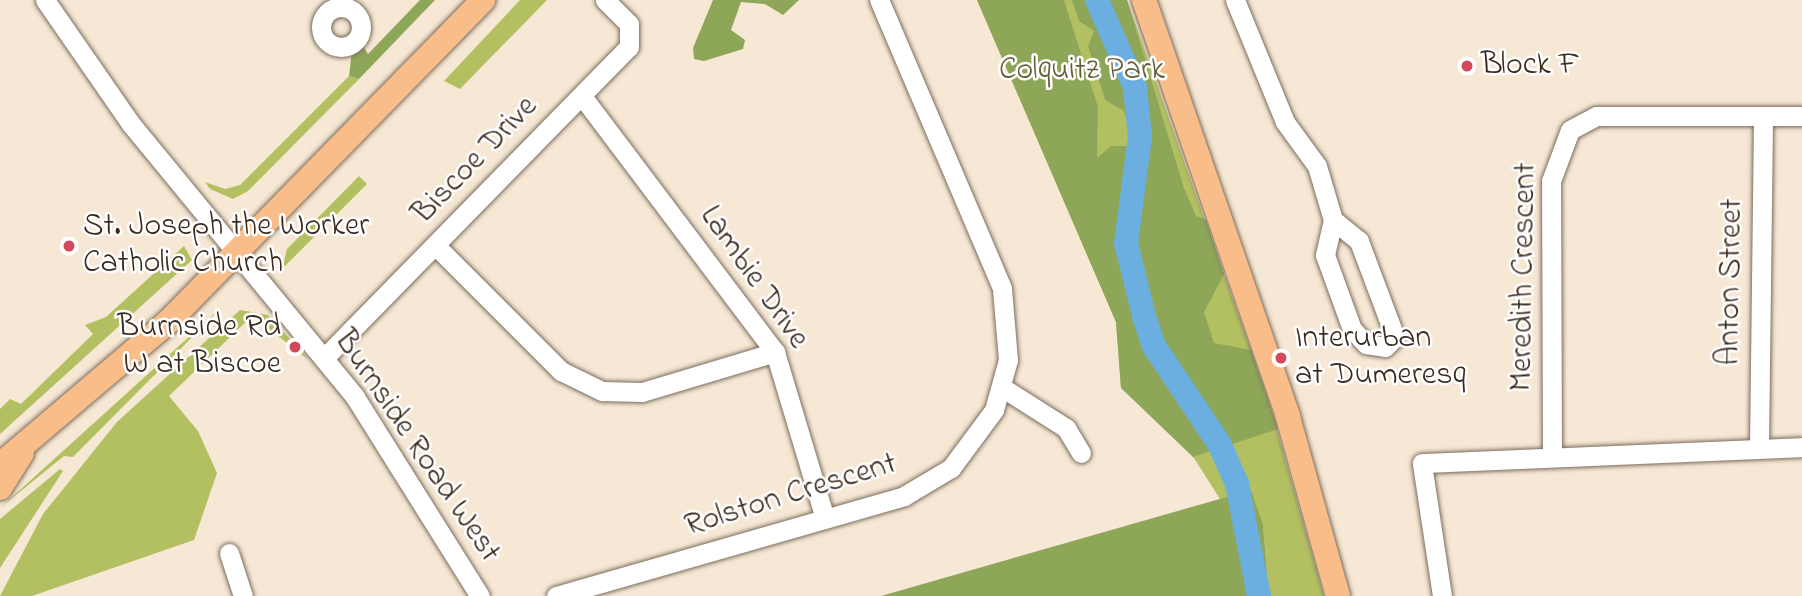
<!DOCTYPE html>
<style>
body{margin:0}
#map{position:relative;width:1802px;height:596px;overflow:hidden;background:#f6e8d4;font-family:"Indie Flower",sans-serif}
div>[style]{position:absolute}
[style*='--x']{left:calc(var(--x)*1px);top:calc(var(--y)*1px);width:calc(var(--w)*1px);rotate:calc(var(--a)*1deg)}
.green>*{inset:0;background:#b3c062}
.forest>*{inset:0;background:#8ea658}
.river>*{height:24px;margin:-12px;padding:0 12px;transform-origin:12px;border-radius:12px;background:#6bafe1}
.roads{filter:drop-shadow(0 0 2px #7c6c5e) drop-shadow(0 0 2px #7c6c5e)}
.minor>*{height:19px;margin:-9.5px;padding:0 9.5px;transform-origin:9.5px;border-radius:9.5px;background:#fff}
.minor>.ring{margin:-9.5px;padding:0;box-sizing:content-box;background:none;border:19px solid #fff;border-radius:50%}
.major>*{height:24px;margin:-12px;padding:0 12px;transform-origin:12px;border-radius:12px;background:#f8bd89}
.dots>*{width:19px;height:19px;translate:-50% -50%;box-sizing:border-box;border:4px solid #fff;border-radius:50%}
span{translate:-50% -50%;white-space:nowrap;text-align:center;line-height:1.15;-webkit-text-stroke:5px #fff;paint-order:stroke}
.poi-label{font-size:32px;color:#3b2a1e}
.left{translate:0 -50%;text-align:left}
.right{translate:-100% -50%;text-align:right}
.park-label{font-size:32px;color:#655e36}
.street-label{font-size:32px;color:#3b2a1e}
</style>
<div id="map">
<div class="green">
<div style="clip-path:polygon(520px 0,547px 0,460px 89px,444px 81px)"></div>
<div style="clip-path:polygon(977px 0,1127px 0,1268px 398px,1324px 596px,1269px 596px,1263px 524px,1251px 491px,1220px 499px,1185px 444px,1121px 388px,1116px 322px)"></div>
<div style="clip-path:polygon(349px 76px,359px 79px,248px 191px,233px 199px,210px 189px,205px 182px,225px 189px,240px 185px)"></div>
<div style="clip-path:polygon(359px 176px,367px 184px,282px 269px,287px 249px)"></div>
<div style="clip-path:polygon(184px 246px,192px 260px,0 434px,0 409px,10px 399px,21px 404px,93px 334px,85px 325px,106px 317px)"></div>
<div style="clip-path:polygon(222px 307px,73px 457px,64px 456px,0 508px)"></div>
<div style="clip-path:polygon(240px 310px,268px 315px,309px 360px,252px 316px,169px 396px,198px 431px,217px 473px,194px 540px,32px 596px,0 596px,43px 514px,117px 422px)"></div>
<div style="clip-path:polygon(60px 469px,63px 471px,0 568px,0 519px)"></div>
</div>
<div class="forest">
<div style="clip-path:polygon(420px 0,435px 0,359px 79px,349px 76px,352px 50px,363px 46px,368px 54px)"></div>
<div style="clip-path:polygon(713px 0,799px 0,783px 15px,765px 4px,741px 2px,731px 30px,745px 40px,743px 49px,704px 61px,694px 59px,693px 48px)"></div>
<div style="clip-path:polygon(977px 0,1064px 0,1098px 107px,1097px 158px,1111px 146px,1128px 146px,1130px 133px,1124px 111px,1105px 100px,1088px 46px,1094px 31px,1079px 21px,1072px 0,1127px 0,1184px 188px,1196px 216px,1206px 220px,1224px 274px,1204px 312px,1214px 343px,1251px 350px,1278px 429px,1193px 457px,1121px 388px,1116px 322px)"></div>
<div style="clip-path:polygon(1251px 490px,1263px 524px,1269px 596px,881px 596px)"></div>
</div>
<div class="river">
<div style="--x:1097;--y:0;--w:95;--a:66.4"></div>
<div style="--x:1135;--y:87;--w:50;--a:84.3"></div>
<div style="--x:1140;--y:137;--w:107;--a:97.5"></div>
<div style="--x:1126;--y:243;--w:75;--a:76.1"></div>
<div style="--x:1144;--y:316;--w:32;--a:72"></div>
<div style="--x:1154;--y:346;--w:119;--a:56.3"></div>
<div style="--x:1220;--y:445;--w:43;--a:66.4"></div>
<div style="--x:1237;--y:484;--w:114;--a:78.9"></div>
</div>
<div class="roads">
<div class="minor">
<div style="--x:45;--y:0;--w:151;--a:55.3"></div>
<div style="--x:131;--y:124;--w:353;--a:50.6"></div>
<div style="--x:355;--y:397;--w:235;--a:57.9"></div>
<div style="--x:1235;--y:0;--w:132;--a:67.7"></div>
<div style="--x:1285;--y:122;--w:54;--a:54"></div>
<div style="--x:1317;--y:166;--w:56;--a:73.5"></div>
<div style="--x:1333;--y:220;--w:36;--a:103"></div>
<div style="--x:1325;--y:255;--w:79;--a:70"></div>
<div style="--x:1352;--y:329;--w:21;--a:47"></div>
<div style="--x:1366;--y:344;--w:19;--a:9"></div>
<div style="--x:1385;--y:347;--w:14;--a:-45"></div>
<div style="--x:1395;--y:337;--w:103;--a:-110.6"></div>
<div style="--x:1359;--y:241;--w:33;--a:-141"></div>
<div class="ring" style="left:321px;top:7px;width:21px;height:21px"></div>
<div style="--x:582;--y:96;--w:321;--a:53"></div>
<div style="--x:775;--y:352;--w:174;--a:73.3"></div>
<div style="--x:436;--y:246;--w:177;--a:45"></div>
<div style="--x:561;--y:371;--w:46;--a:26"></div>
<div style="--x:602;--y:391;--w:40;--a:1.4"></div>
<div style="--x:642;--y:392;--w:139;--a:-16.7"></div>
<div style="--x:325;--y:357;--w:434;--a:-45.6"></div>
<div style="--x:629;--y:47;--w:23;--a:-90"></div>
<div style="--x:629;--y:24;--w:34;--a:-135"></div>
<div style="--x:1003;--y:388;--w:75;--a:32.4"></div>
<div style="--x:1066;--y:428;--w:29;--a:59"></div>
<div style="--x:1759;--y:448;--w:332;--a:-89.3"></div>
<div style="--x:1552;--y:454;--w:273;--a:-90.2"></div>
<div style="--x:1551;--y:181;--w:54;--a:-69.6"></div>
<div style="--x:1570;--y:130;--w:30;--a:-28"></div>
<div style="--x:1596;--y:116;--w:206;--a:0"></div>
<div style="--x:229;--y:553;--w:45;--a:72"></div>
<div style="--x:556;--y:596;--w:362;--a:-16"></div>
<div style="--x:904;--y:496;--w:55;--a:-30.8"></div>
<div style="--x:951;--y:468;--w:72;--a:-53.4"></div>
<div style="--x:994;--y:410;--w:52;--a:-74.4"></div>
<div style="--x:1008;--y:360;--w:72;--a:-94.8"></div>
<div style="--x:1002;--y:288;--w:313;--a:-113.1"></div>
<div style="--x:1442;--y:596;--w:134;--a:-98.6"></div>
<div style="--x:1422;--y:463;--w:380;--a:-2.4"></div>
</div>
<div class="major">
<div style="--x:1144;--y:0;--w:441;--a:70.9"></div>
<div style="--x:1288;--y:417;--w:186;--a:74.4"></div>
<div style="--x:0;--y:465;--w:222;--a:-40.4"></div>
<div style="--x:169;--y:321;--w:449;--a:-45.6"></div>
<div style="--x:0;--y:488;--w:41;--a:-57.8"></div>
</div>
</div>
<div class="dots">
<div style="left:1467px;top:66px;background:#d1495b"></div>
<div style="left:69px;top:246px;background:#d1495b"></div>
<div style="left:295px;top:347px;background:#d1495b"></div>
<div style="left:1281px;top:358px;background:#d1495b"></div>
</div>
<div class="poi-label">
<span class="left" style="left:1481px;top:66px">Block F</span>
<span class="left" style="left:83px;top:246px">St. Joseph the Worker<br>Catholic Church</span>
<span class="right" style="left:281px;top:347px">Burnside Rd<br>W at Biscoe</span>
<span class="left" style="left:1295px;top:358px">Interurban<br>at Dumeresq</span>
</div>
<div class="park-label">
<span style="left:1082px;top:71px">Colquitz Park</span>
</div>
<div class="street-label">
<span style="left:476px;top:161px;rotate:-46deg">Biscoe Drive</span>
<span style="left:1525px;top:277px;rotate:-89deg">Meredith Crescent</span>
<span style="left:753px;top:278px;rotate:55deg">Lambie Drive</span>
<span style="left:1732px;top:282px;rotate:-89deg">Anton Street</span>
<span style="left:416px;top:447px;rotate:56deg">Burnside Road West</span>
<span style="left:791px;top:496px;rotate:-17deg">Rolston Crescent</span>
</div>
</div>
